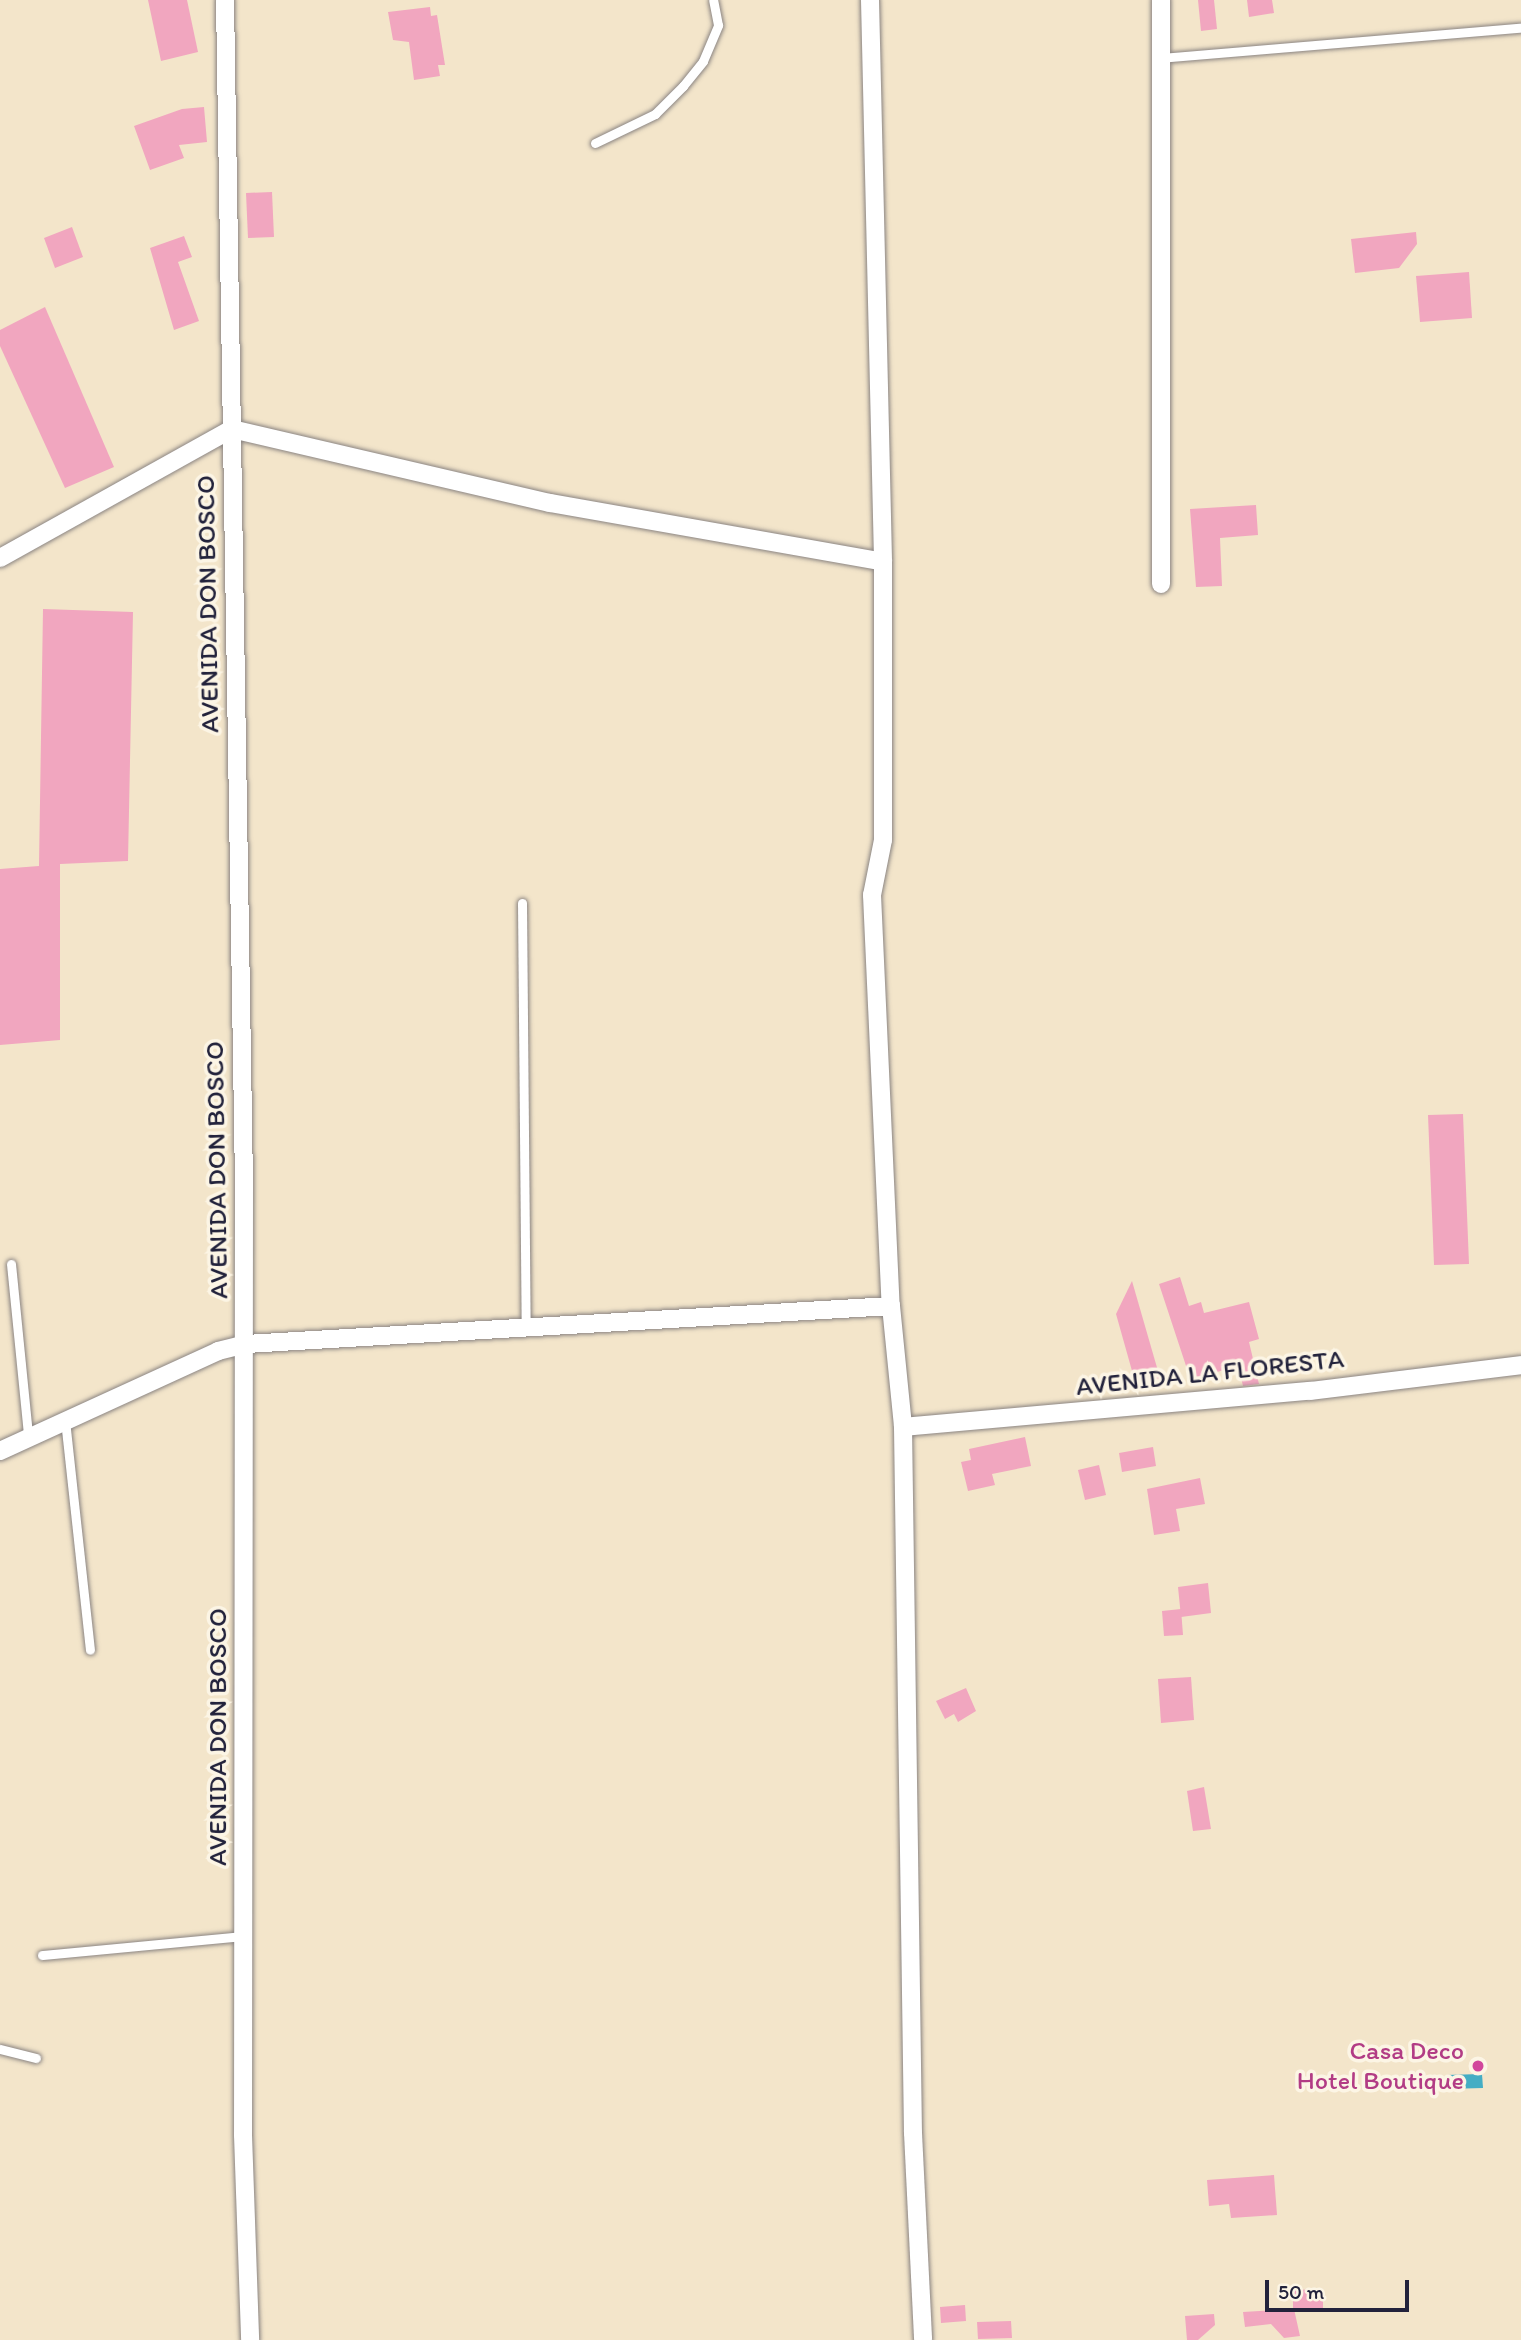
<!DOCTYPE html>
<style>
body{margin:0}
#map{position:relative;width:1521px;height:2340px;overflow:hidden;background:#f3e5ca;font-family:Itim,sans-serif}
div>[style]{position:absolute}
[style*='--x']{left:calc(var(--x)*1px);top:calc(var(--y)*1px);width:calc(var(--w)*1px);rotate:calc(var(--a)*1deg)}
.water>*{inset:0;background:#44adc4}
.building>*{inset:0;background:#f1a6bf}
.roads{filter:drop-shadow(0 0 2px #8a8482) drop-shadow(0 0 2px #8a8482)}
.service>*{height:9px;margin:-4.5px;padding:0 4.5px;transform-origin:4.5px;border-radius:4.5px;background:#fff}
.minor>*{height:18px;margin:-9px;padding:0 9px;transform-origin:9px;border-radius:9px;background:#fff}
.dots>*{width:19px;height:19px;translate:-50% -50%;box-sizing:border-box;border:4px solid #fcf5e5;border-radius:50%}
span{translate:-50% -50%;white-space:nowrap;text-align:center;line-height:1.15;-webkit-text-stroke:7px #fcf5e5;paint-order:stroke}
.street-label{font-size:26px;color:#22223b}
.hotel-label{font-size:26px;color:#b23c85}
.right{translate:-100% -50%;text-align:right}
.scale{position:absolute;left:1265px;top:2280px;width:144px;height:32px;box-sizing:border-box;border:4px solid #22223b;border-top:0;padding-left:9px;font-size:21px;line-height:24px;white-space:nowrap;color:#22223b;-webkit-text-stroke:5px #fcf5e5;paint-order:stroke}
</style>
<div id="map">
<div class="water">
<div style="clip-path:polygon(1482px 2074px,1483px 2088px,1446px 2089px,1446px 2075px)"></div>
</div>
<div class="building">
<div style="clip-path:polygon(148px 0,187px 0,198px 52px,161px 61px)"></div>
<div style="clip-path:polygon(1198px 0,1214px 0,1217px 29px,1201px 31px)"></div>
<div style="clip-path:polygon(1247px 0,1272px 0,1274px 13px,1249px 17px)"></div>
<div style="clip-path:polygon(430px 7px,431px 16px,437px 15px,445px 65px,438px 65px,440px 76px,414px 80px,409px 42px,393px 40px,388px 12px)"></div>
<div style="clip-path:polygon(204px 107px,207px 142px,179px 145px,184px 158px,150px 170px,134px 126px,182px 109px)"></div>
<div style="clip-path:polygon(272px 192px,274px 237px,248px 238px,246px 193px)"></div>
<div style="clip-path:polygon(72px 227px,83px 257px,55px 268px,44px 238px)"></div>
<div style="clip-path:polygon(1416px 232px,1417px 244px,1399px 268px,1355px 273px,1351px 239px)"></div>
<div style="clip-path:polygon(184px 236px,192px 257px,178px 262px,199px 321px,174px 330px,150px 248px)"></div>
<div style="clip-path:polygon(1469px 272px,1472px 318px,1420px 322px,1416px 276px)"></div>
<div style="clip-path:polygon(45px 307px,114px 467px,65px 488px,0 346px,0 330px)"></div>
<div style="clip-path:polygon(1256px 505px,1258px 535px,1220px 538px,1222px 586px,1196px 587px,1190px 509px)"></div>
<div style="clip-path:polygon(43px 609px,133px 612px,128px 861px,60px 864px,60px 1040px,0 1045px,0 869px,39px 866px)"></div>
<div style="clip-path:polygon(1463px 1114px,1469px 1264px,1434px 1265px,1428px 1115px)"></div>
<div style="clip-path:polygon(1180px 1277px,1189px 1306px,1201px 1302px,1204px 1313px,1249px 1302px,1259px 1339px,1249px 1342px,1259px 1384px,1243px 1386px,1238px 1365px,1191px 1381px,1159px 1284px)"></div>
<div style="clip-path:polygon(1132px 1281px,1160px 1378px,1136px 1385px,1116px 1314px)"></div>
<div style="clip-path:polygon(1025px 1437px,1031px 1466px,992px 1474px,995px 1485px,968px 1491px,961px 1462px,971px 1460px,969px 1449px)"></div>
<div style="clip-path:polygon(1153px 1447px,1156px 1466px,1122px 1472px,1119px 1453px)"></div>
<div style="clip-path:polygon(1099px 1465px,1106px 1495px,1085px 1500px,1078px 1470px)"></div>
<div style="clip-path:polygon(1200px 1478px,1205px 1504px,1176px 1509px,1180px 1531px,1154px 1535px,1147px 1489px)"></div>
<div style="clip-path:polygon(1208px 1583px,1211px 1613px,1181px 1617px,1178px 1587px)"></div>
<div style="clip-path:polygon(1181px 1609px,1183px 1635px,1164px 1636px,1162px 1611px)"></div>
<div style="clip-path:polygon(1191px 1677px,1194px 1720px,1161px 1723px,1158px 1679px)"></div>
<div style="clip-path:polygon(966px 1688px,976px 1711px,958px 1722px,954px 1714px,945px 1719px,936px 1701px)"></div>
<div style="clip-path:polygon(1204px 1787px,1211px 1829px,1193px 1831px,1187px 1791px)"></div>
<div style="clip-path:polygon(1274px 2175px,1277px 2215px,1231px 2218px,1229px 2204px,1209px 2206px,1207px 2180px)"></div>
<div style="clip-path:polygon(1323px 2289px,1323px 2309px,1294px 2309px,1300px 2336px,1284px 2338px,1271px 2324px,1245px 2327px,1243px 2312px,1293px 2309px,1293px 2290px)"></div>
<div style="clip-path:polygon(965px 2305px,966px 2321px,941px 2323px,940px 2307px)"></div>
<div style="clip-path:polygon(1214px 2314px,1215px 2325px,1198px 2340px,1187px 2340px,1185px 2316px)"></div>
<div style="clip-path:polygon(1011px 2321px,1012px 2338px,978px 2339px,977px 2322px)"></div>
</div>
<div class="roads">
<div class="service">
<div style="--x:1160;--y:58;--w:362;--a:-4.8"></div>
<div style="--x:595;--y:143;--w:67;--a:-25.8"></div>
<div style="--x:655;--y:114;--w:40;--a:-45"></div>
<div style="--x:683;--y:86;--w:32;--a:-51"></div>
<div style="--x:703;--y:61;--w:39;--a:-67"></div>
<div style="--x:718;--y:25;--w:25;--a:-101"></div>
<div style="--x:522;--y:903;--w:425;--a:89.5"></div>
<div style="--x:11;--y:1264;--w:172;--a:84.3"></div>
<div style="--x:65;--y:1420;--w:231;--a:83.8"></div>
<div style="--x:42;--y:1955;--w:203;--a:-5.4"></div>
<div style="--x:0;--y:2049;--w:37;--a:14"></div>
</div>
<div class="minor">
<div style="--x:225;--y:0;--w:1188;--a:89.08"></div>
<div style="--x:244;--y:1188;--w:947;--a:90.06"></div>
<div style="--x:243;--y:2135;--w:205;--a:88"></div>
<div style="--x:870;--y:0;--w:562;--a:88.67"></div>
<div style="--x:883;--y:562;--w:278;--a:90"></div>
<div style="--x:883;--y:840;--w:56;--a:101.3"></div>
<div style="--x:872;--y:895;--w:411;--a:87.4"></div>
<div style="--x:891;--y:1306;--w:122;--a:84.3"></div>
<div style="--x:903;--y:1427;--w:706;--a:89.19"></div>
<div style="--x:913;--y:2133;--w:207;--a:87.2"></div>
<div style="--x:1161;--y:0;--w:584;--a:90"></div>
<div style="--x:0;--y:558;--w:265;--a:-29.1"></div>
<div style="--x:232;--y:429;--w:326;--a:13.1"></div>
<div style="--x:550;--y:503;--w:338;--a:10"></div>
<div style="--x:903;--y:1427;--w:409;--a:-5.1"></div>
<div style="--x:1310;--y:1391;--w:213;--a:-7"></div>
<div style="--x:0;--y:1451;--w:240;--a:-24.6"></div>
<div style="--x:218;--y:1351;--w:29;--a:-14"></div>
<div style="--x:246;--y:1344;--w:646;--a:-3.37"></div>
</div>
</div>
<div class="dots">
<div style="left:1478px;top:2066px;background:#d1479c"></div>
</div>
<div class="street-label">
<span style="left:208px;top:604px;rotate:-91deg">AVENIDA DON BOSCO</span>
<span style="left:217px;top:1170px;rotate:-91deg">AVENIDA DON BOSCO</span>
<span style="left:1210px;top:1373px;rotate:-6deg">AVENIDA LA FLORESTA</span>
<span style="left:218px;top:1737px;rotate:-90deg">AVENIDA DON BOSCO</span>
</div>
<div class="hotel-label">
<span class="right" style="left:1464px;top:2066px">Casa Deco<br>Hotel Boutique</span>
</div>
<div class="scale">50 m</div>
</div>
